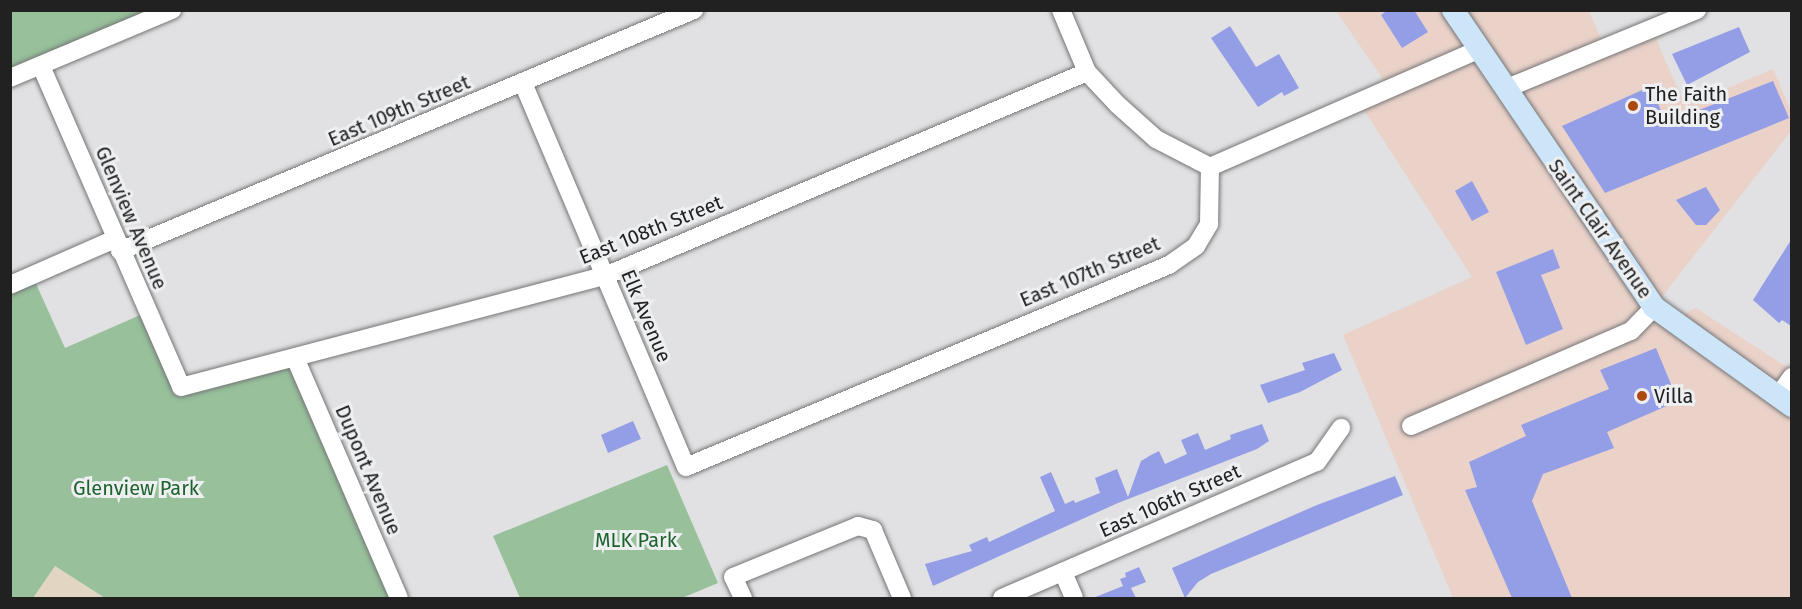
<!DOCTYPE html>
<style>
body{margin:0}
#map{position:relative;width:1802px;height:609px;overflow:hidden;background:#e1e1e3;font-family:"Fira Sans",sans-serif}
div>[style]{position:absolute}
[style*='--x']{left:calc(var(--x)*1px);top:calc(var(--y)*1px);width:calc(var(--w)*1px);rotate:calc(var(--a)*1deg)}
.commercial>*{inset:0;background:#ead2c9}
.industrial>*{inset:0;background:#e2d6c2}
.green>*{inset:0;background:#97c09b}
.building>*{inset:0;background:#949ee7}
.roads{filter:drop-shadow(0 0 2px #757577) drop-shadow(0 0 2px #757577)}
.minor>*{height:18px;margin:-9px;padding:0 9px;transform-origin:9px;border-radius:9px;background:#fff}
.major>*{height:22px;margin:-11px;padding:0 11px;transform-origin:11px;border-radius:11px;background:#cde5f8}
.dots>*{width:16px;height:16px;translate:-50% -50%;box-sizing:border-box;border:3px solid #eeeff1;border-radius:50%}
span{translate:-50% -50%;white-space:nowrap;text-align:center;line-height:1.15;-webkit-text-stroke:6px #eeeff1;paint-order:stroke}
.poi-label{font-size:20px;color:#212122}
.left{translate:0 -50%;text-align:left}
.street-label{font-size:20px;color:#212122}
.park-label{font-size:20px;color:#1d632d}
.frame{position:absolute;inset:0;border:12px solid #212122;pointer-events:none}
</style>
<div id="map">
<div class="commercial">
<div style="clip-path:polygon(1336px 11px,1589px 11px,1605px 48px,1652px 29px,1685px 106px,1773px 69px,1791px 111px,1791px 131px,1654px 307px,1672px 320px,1696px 308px,1791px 370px,1791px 598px,1453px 598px,1343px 335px,1472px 277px,1358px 101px,1389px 88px)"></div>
</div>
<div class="industrial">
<div style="clip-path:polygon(55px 566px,105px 598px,33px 598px)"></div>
</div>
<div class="green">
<div style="clip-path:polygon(11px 11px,172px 11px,11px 77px)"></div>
<div style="clip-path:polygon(32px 275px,65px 348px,147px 312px,182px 388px,296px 360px,399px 598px,105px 598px,55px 566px,33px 598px,11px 598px,10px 285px)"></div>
<div style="clip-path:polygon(667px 465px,718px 583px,682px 598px,520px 598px,493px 536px)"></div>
</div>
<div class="building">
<div style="clip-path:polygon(1388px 10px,1414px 10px,1428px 32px,1402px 48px,1381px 15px)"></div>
<div style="clip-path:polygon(1230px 26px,1256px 67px,1279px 54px,1299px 88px,1284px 96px,1282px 92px,1258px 107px,1211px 38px)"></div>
<div style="clip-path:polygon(1739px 27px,1750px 52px,1687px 85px,1672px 54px)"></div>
<div style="clip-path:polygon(1773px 81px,1789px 118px,1605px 193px,1562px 126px,1651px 86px,1666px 123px)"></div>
<div style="clip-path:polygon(1472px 181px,1489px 212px,1472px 221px,1455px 191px)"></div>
<div style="clip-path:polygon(1706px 187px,1720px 210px,1706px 225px,1696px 225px,1676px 200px)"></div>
<div style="clip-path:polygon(1791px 240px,1791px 326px,1782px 320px,1779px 323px,1753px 300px)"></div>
<div style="clip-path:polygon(1553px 249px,1560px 268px,1541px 275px,1563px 329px,1526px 345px,1496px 272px)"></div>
<div style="clip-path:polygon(1656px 348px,1678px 401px,1607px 432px,1614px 448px,1543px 474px,1532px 501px,1572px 598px,1512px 598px,1465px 490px,1477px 487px,1469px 462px,1526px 436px,1521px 425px,1609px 389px,1600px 370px)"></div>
<div style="clip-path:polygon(1334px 353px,1342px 370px,1300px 392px,1268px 403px,1260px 385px,1305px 370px,1302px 363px)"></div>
<div style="clip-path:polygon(633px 421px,641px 439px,608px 453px,601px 435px)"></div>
<div style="clip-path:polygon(1262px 424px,1269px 441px,1257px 449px,1118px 503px,933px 586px,925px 564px,972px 551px,969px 545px,987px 537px,989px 542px,1055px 511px,1040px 477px,1051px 472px,1065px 504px,1074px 500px,1075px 503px,1100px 493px,1095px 478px,1117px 469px,1128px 497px,1141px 461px,1151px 455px,1159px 451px,1165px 464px,1187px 454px,1181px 440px,1198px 433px,1205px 450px,1231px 439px,1230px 435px)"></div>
<div style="clip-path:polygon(1395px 476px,1403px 495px,1211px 574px,1198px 582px,1185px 598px,1172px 568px,1317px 505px)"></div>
<div style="clip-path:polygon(1139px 567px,1146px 582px,1131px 588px,1136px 598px,1093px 598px,1123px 586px,1120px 579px,1126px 577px,1125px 573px)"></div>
</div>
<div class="roads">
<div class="minor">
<div style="--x:1061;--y:10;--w:67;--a:67.2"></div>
<div style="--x:1087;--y:72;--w:45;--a:46.8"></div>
<div style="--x:1118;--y:105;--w:51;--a:41.8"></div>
<div style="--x:1156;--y:139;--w:61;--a:27.4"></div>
<div style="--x:41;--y:66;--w:350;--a:66.4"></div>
<div style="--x:181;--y:387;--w:438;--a:-14.7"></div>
<div style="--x:605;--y:276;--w:523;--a:-22.94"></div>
<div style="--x:10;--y:78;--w:176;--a:-22.8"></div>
<div style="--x:523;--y:83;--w:417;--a:67"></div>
<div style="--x:686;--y:467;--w:524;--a:-22.7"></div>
<div style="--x:1169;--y:265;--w:33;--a:-35"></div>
<div style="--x:1196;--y:246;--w:26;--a:-59"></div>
<div style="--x:1209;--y:224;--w:57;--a:-89"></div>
<div style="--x:1505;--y:89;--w:208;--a:-22.4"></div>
<div style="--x:1210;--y:167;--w:292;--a:-23.6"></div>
<div style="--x:120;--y:251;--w:623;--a:-22.78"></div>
<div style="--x:10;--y:285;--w:115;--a:-23.7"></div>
<div style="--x:296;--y:360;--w:259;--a:66.6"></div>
<div style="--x:1778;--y:396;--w:24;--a:-54"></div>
<div style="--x:1411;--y:426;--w:240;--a:-23.4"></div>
<div style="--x:1631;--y:331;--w:33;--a:-46"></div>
<div style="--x:1063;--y:572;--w:28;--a:67"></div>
<div style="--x:743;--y:598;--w:23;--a:-115"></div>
<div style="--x:733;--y:577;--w:135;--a:-22.2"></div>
<div style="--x:858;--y:526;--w:16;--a:15"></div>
<div style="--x:873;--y:530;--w:74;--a:66.9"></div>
<div style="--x:1002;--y:598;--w:343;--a:-23.4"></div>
<div style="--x:1317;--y:462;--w:42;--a:-54.8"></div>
</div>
<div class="major">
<div style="--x:1453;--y:10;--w:359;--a:55.9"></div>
<div style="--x:1654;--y:307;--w:170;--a:35.7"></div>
</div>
</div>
<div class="dots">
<div style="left:1633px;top:106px;background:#ac4912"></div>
<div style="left:1642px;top:396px;background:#ac4912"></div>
</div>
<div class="poi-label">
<span class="left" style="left:1645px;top:106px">The Faith<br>Building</span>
<span class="left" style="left:1654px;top:396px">Villa</span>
</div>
<div class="street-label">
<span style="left:399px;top:111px;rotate:-23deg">East 109th Street</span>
<span style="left:131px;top:218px;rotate:67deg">Glenview Avenue</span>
<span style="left:1600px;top:229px;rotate:55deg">Saint Clair Avenue</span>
<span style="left:651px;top:230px;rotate:-22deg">East 108th Street</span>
<span style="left:1090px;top:272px;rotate:-23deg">East 107th Street</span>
<span style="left:646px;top:316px;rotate:67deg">Elk Avenue</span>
<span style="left:368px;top:470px;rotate:67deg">Dupont Avenue</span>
<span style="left:1170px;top:501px;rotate:-24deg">East 106th Street</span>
</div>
<div class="park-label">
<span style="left:136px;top:488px">Glenview Park</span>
<span style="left:636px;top:540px">MLK Park</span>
</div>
<div class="frame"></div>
</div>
